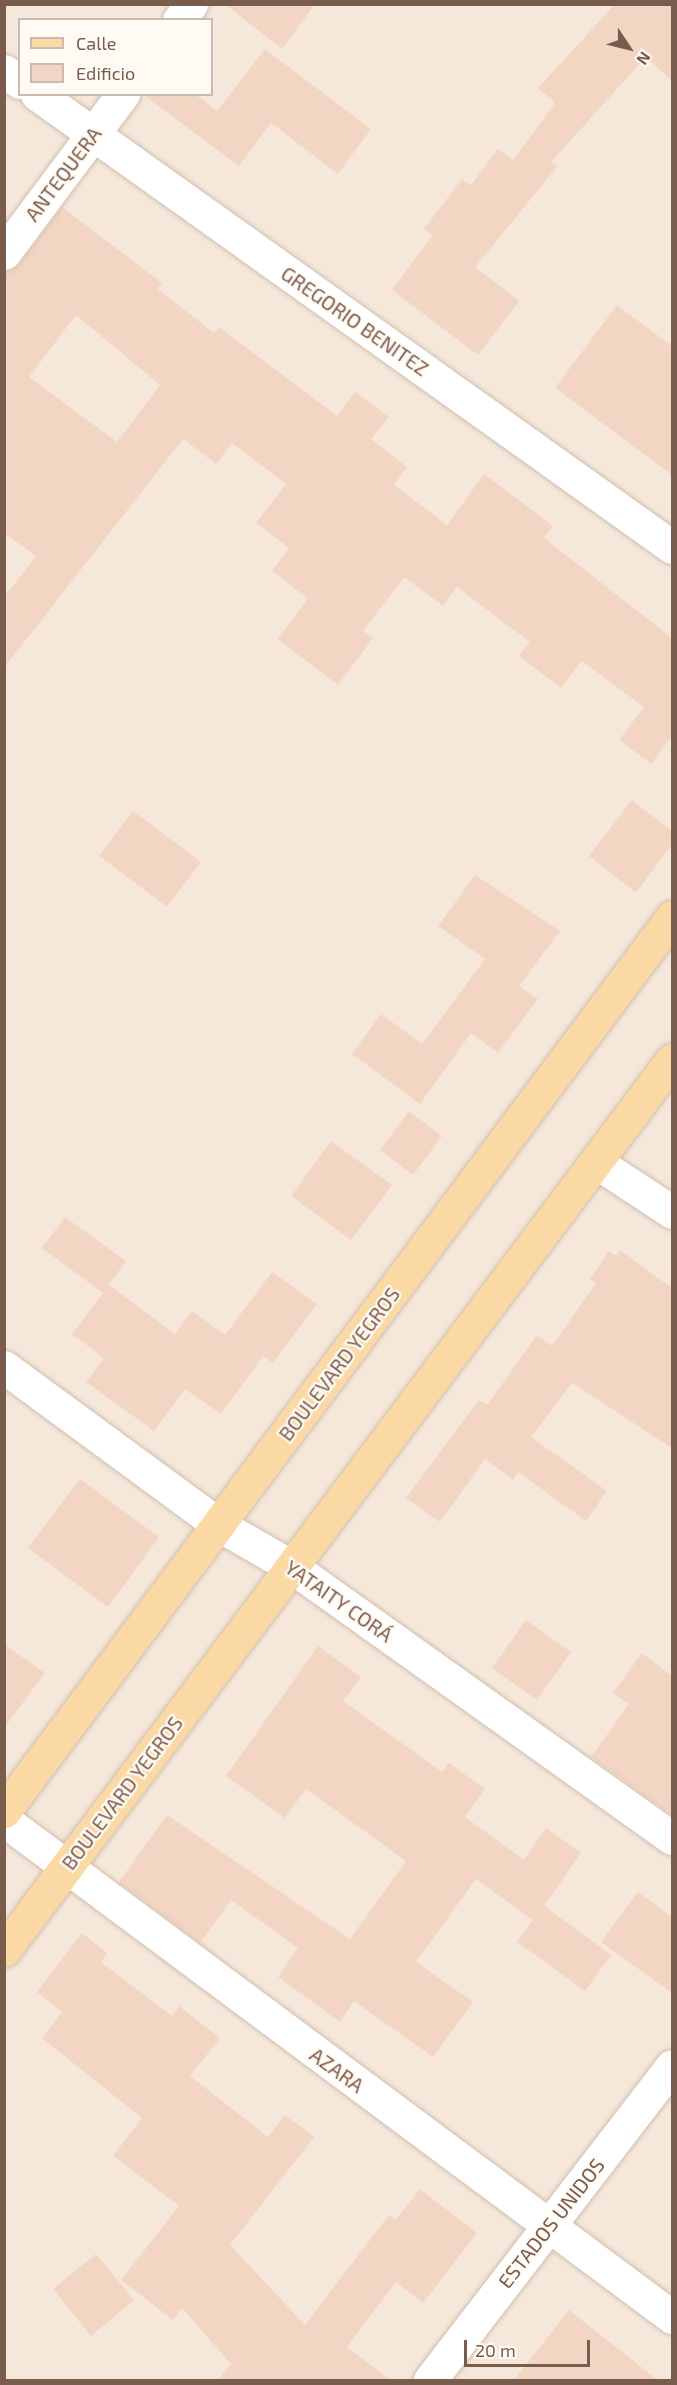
<!DOCTYPE html>
<meta charset="utf-8">
<style>
body{margin:0}
#map{position:relative;width:677px;height:2385px;overflow:hidden;background:#fdf6ec;font-family:"Exo 2",sans-serif}
div>[style]{position:absolute}
[style*='--x']{left:calc(var(--x)*1px);top:calc(var(--y)*1px);width:calc(var(--w)*1px);rotate:calc(var(--a)*1deg)}
.residential>*{inset:0;background:#f5e8da}
.building>*{inset:0;background:#f3d5c3}
.roads{filter:drop-shadow(0 0 2px #d1beb0) drop-shadow(0 0 2px #d1beb0)}
.minor>*{height:33px;margin:-16.5px;padding:0 16.5px;transform-origin:16.5px;border-radius:16.5px;background:#fff}
.major>*{height:33px;margin:-16.5px;padding:0 16.5px;transform-origin:16.5px;border-radius:16.5px;background:#fbd9a5}
span{translate:-50% -50%;white-space:nowrap;text-align:center;line-height:1.15;-webkit-text-stroke:4.5px #fffaf3;paint-order:stroke}
.street-label{font-size:20px;color:#7a5c4d}
.frame{position:absolute;inset:0;border:6px solid #7a5c4d;pointer-events:none}
.legend{position:absolute;left:18px;top:18px;width:195px;height:78px;box-sizing:border-box;background:#fffaf3;border:2px solid #cabbb1;margin:0;padding:8px 10px;list-style:none;font-size:18px;color:#7a5c4d}
.legend li{display:flex;align-items:center;gap:12px;height:30px}
.legend b{width:30px;border:2px solid #cabbb1}
.north{position:absolute;left:599px;top:18px;width:60px;height:60px;-webkit-text-stroke:4px #fffaf3;paint-order:stroke;rotate:125deg;font-size:16px;font-weight:700;line-height:24px;text-align:center;color:#7a5c4d}
.north::after{content:'';display:block;margin:auto;width:21px;height:27px;background:#7a5c4d;clip-path:polygon(50% 0,100% 100%,50% 72%,0 100%)}
.scale{position:absolute;left:464px;top:2340px;width:126px;height:27px;box-sizing:border-box;border:3px solid #7a5c4d;border-top:0;padding-left:8px;font-size:18px;line-height:21px;white-space:nowrap;color:#7a5c4d;-webkit-text-stroke:4px #fffaf3;paint-order:stroke}
</style>
<div id="map">
<div class="residential">
<div style="clip-path:polygon(evenodd,5px 5px,672px 5px,672px 2380px,5px 2380px,5px 5px,20px 20px,212px 20px,212px 94px,20px 94px,20px 20px)"></div>
</div>
<div class="building">
<div style="clip-path:polygon(225px 4px,315px 4px,282px 49px)"></div>
<div style="clip-path:polygon(615px 4px,672px 4px,672px 81px,646px 57px,551px 162px,557px 167px,475px 267px,519px 301px,478px 355px,392px 290px,433px 235px,424px 229px,462px 179px,471px 185px,498px 149px,513px 160px,555px 103px,538px 88px)"></div>
<div style="clip-path:polygon(265px 49px,371px 129px,338px 174px,271px 123px,239px 166px,142px 94px,195px 94px,217px 111px)"></div>
<div style="clip-path:polygon(evenodd,62px 207px,162px 283px,158px 289px,214px 333px,219px 327px,337px 416px,355px 392px,389px 417px,371px 439px,407px 467px,394px 485px,447px 525px,484px 474px,553px 526px,544px 538px,672px 638px,672px 736px,651px 764px,619px 740px,644px 707px,582px 661px,561px 688px,519px 656px,530px 642px,457px 587px,443px 606px,404px 577px,363px 631px,373px 638px,338px 685px,277px 639px,308px 599px,272px 571px,289px 548px,256px 523px,286px 484px,232px 443px,216px 464px,183px 439px,4px 668px,4px 597px,36px 556px,4px 533px,4px 273px,19px 264px,62px 207px,76px 315px,160px 385px,117px 442px,29px 377px,76px 315px)"></div>
<div style="clip-path:polygon(617px 305px,672px 346px,672px 475px,555px 388px)"></div>
<div style="clip-path:polygon(632px 800px,672px 831px,672px 844px,636px 893px,589px 856px)"></div>
<div style="clip-path:polygon(133px 811px,201px 862px,167px 907px,99px 856px)"></div>
<div style="clip-path:polygon(475px 875px,560px 931px,519px 986px,538px 999px,498px 1053px,471px 1033px,420px 1104px,352px 1054px,381px 1014px,422px 1044px,485px 959px,438px 926px)"></div>
<div style="clip-path:polygon(409px 1111px,442px 1136px,413px 1175px,380px 1150px)"></div>
<div style="clip-path:polygon(331px 1141px,392px 1185px,351px 1240px,291px 1196px)"></div>
<div style="clip-path:polygon(65px 1217px,126px 1261px,103px 1293px,42px 1248px)"></div>
<div style="clip-path:polygon(620px 1250px,672px 1288px,672px 1448px,572px 1383px,531px 1437px,607px 1491px,586px 1521px,518px 1472px,513px 1480px,485px 1459px,440px 1522px,406px 1498px,479px 1400px,487px 1405px,537px 1335px,552px 1346px,596px 1283px,590px 1279px,609px 1251px,616px 1256px)"></div>
<div style="clip-path:polygon(272px 1272px,317px 1304px,273px 1363px,263px 1356px,221px 1414px,185px 1389px,154px 1431px,86px 1382px,104px 1358px,72px 1334px,109px 1285px,175px 1334px,192px 1311px,225px 1335px)"></div>
<div style="clip-path:polygon(80px 1479px,159px 1537px,108px 1607px,28px 1548px)"></div>
<div style="clip-path:polygon(526px 1620px,571px 1652px,537px 1700px,492px 1668px)"></div>
<div style="clip-path:polygon(4px 1644px,45px 1673px,4px 1728px)"></div>
<div style="clip-path:polygon(318px 1646px,361px 1677px,343px 1701px,442px 1772px,449px 1763px,485px 1789px,465px 1817px,524px 1860px,546px 1828px,581px 1853px,544px 1906px,611px 1955px,585px 1991px,517px 1942px,533px 1920px,476px 1879px,416px 1962px,473px 2002px,433px 2057px,354px 2001px,340px 2022px,278px 1977px,298px 1948px,231px 1900px,200px 1943px,119px 1882px,167px 1815px,350px 1939px,406px 1861px,306px 1789px,285px 1818px,226px 1776px)"></div>
<div style="clip-path:polygon(642px 1653px,672px 1676px,672px 1815px,591px 1757px,629px 1704px,613px 1693px)"></div>
<div style="clip-path:polygon(638px 1892px,672px 1917px,672px 1993px,601px 1942px)"></div>
<div style="clip-path:polygon(82px 1933px,107px 1953px,101px 1962px,172px 2016px,179px 2006px,220px 2038px,190px 2076px,268px 2137px,285px 2115px,314px 2137px,230px 2245px,305px 2325px,389px 2215px,396px 2220px,420px 2189px,477px 2233px,423px 2303px,396px 2282px,347px 2347px,390px 2380px,218px 2380px,231px 2364px,182px 2308px,173px 2320px,121px 2280px,179px 2206px,113px 2156px,142px 2118px,42px 2038px,62px 2012px,37px 1992px)"></div>
<div style="clip-path:polygon(96px 2254px,134px 2300px,91px 2336px,53px 2289px)"></div>
<div style="clip-path:polygon(569px 2310px,622px 2352px,658px 2380px,514px 2380px)"></div>
</div>
<div class="roads">
<div class="minor">
<div style="--x:179;--y:20;--w:20;--a:-53"></div>
<div style="--x:4;--y:71;--w:19;--a:35"></div>
<div style="--x:37;--y:94;--w:780;--a:35.5"></div>
<div style="--x:4;--y:253;--w:199;--a:-53.2"></div>
<div style="--x:596;--y:1162;--w:91;--a:33.3"></div>
<div style="--x:4;--y:1367;--w:267;--a:36.3"></div>
<div style="--x:219;--y:1525;--w:84;--a:29.9"></div>
<div style="--x:292;--y:1567;--w:467;--a:35.5"></div>
<div style="--x:4;--y:1820;--w:833;--a:36.65"></div>
<div style="--x:430;--y:2380;--w:396;--a:-52.4"></div>
</div>
<div class="major">
<div style="--x:4;--y:1811;--w:1116;--a:-53.23"></div>
<div style="--x:4;--y:1950;--w:1113;--a:-53.11"></div>
</div>
</div>
<div class="street-label">
<span style="left:63px;top:174px;rotate:-53deg">ANTEQUERA</span>
<span style="left:355px;top:321px;rotate:35deg">GREGORIO BENITEZ</span>
<span style="left:339px;top:1364px;rotate:-53deg">BOULEVARD YEGROS</span>
<span style="left:339px;top:1601px;rotate:35deg">YATAITY CORÁ</span>
<span style="left:122px;top:1793px;rotate:-53deg">BOULEVARD YEGROS</span>
<span style="left:337px;top:2070px;rotate:36deg">AZARA</span>
<span style="left:551px;top:2223px;rotate:-52deg">ESTADOS UNIDOS</span>
</div>
<div class="frame"></div>
<ul class="legend">
<li><b style="height:8px;background:#fbd9a5"></b>Calle</li>
<li><b style="height:16px;background:#f3d5c3"></b>Edificio</li>
</ul>
<div class="north">N</div>
<div class="scale">20 m</div>
</div>
